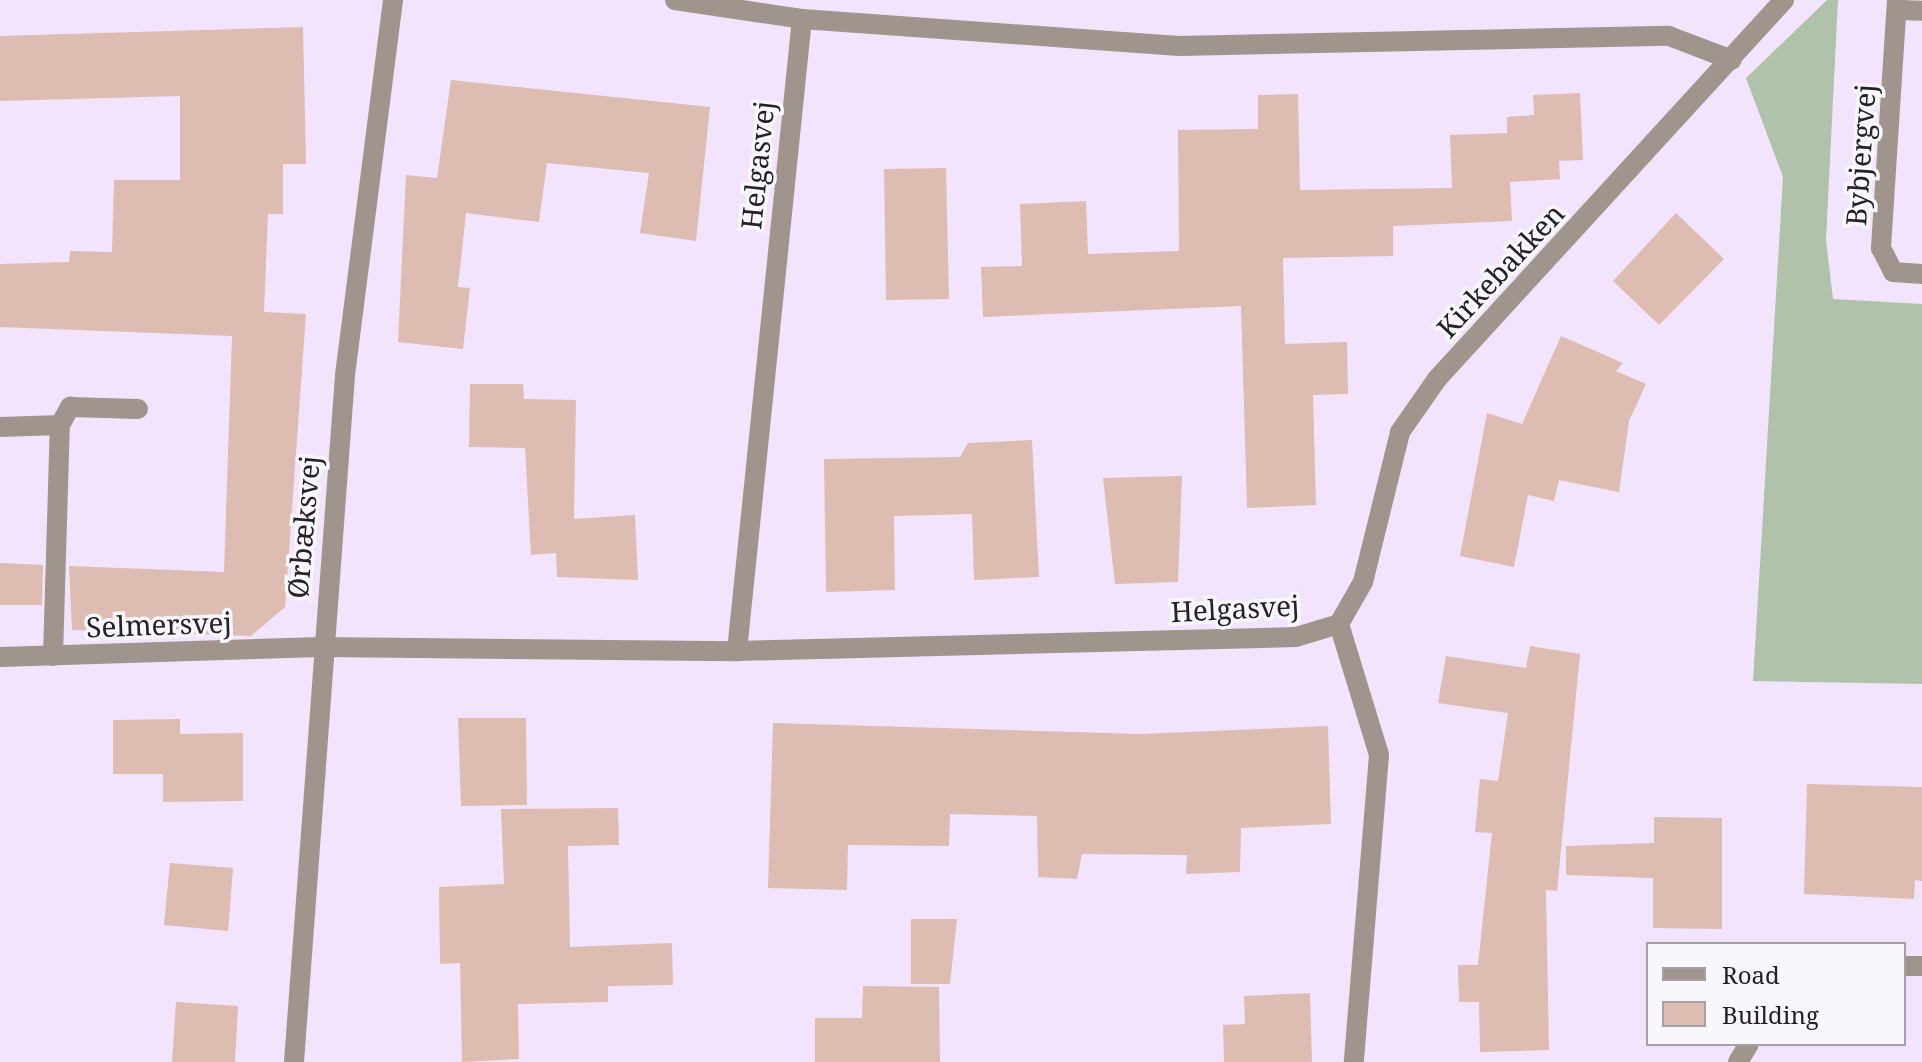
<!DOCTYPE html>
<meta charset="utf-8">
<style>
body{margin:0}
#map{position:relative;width:1922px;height:1062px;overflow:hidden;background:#f3e4fe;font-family:"Noto Serif",serif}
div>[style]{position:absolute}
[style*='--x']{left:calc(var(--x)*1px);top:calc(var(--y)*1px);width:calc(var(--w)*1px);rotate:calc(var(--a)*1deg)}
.forest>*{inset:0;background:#b0c3aa}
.building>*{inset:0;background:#ddbcb2}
.service>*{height:20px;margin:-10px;padding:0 10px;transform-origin:10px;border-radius:10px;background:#9f958c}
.minor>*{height:20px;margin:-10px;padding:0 10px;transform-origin:10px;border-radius:10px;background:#9f958c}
.tertiary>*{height:20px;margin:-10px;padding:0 10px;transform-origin:10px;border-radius:10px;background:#9f958c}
span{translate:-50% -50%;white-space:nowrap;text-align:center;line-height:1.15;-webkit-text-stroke:7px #f9f6fc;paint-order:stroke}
.street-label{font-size:28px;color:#252029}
.legend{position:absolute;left:1646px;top:942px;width:260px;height:104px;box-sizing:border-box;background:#f9f6fc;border:2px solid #a4a0a8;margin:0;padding:10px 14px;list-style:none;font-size:24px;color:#252029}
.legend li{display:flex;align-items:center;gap:16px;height:40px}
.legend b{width:40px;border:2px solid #a4a0a8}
</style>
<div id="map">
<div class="forest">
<div style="clip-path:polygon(1827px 0,1838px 0,1826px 240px,1833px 299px,1922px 304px,1922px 684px,1753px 681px,1783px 177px,1746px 78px)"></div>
</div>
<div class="building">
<div style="clip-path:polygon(303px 27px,306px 164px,283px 164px,283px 214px,268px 214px,264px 312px,306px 314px,285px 607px,251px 636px,72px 630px,69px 566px,224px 572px,232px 336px,0 327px,0 264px,69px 262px,70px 251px,112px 252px,114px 180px,180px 180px,180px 96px,0 101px,0 36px)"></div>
<div style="clip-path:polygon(451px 80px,710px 107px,696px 241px,640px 233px,649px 173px,547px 163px,539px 222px,466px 213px,458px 287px,470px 288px,463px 349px,398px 342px,406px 175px,437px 178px)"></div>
<div style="clip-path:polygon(1580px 93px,1583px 160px,1559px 161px,1560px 179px,1510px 182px,1512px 221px,1393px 226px,1393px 256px,1283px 258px,1285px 344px,1347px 342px,1348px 394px,1313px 395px,1316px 505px,1247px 508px,1241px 306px,983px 317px,981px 267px,1022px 266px,1020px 204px,1086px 201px,1088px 254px,1179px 251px,1178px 130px,1258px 129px,1258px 95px,1298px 94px,1300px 190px,1452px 188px,1450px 135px,1507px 133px,1507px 117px,1534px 115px,1533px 95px)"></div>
<div style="clip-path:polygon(946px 168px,949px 299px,886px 300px,884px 169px)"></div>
<div style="clip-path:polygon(1676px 213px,1724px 259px,1659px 325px,1613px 281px)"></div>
<div style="clip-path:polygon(1561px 336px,1623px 363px,1616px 371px,1646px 384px,1629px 421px,1619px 492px,1559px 480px,1554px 501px,1528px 495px,1514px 567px,1460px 556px,1487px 413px,1522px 424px)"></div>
<div style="clip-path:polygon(470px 384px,523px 384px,524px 399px,576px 400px,574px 519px,635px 515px,638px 580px,557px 577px,556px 553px,531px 555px,525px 448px,469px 447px)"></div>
<div style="clip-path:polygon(1032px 440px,1039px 577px,974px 580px,972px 514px,894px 516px,895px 590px,826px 592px,824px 459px,960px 457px,968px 443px)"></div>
<div style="clip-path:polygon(1182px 476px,1178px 582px,1115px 584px,1103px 478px)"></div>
<div style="clip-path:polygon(0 563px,43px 565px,42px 605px,0 605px)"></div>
<div style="clip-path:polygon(1530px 646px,1580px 654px,1557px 891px,1546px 890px,1549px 1050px,1480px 1052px,1479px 1002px,1459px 1002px,1458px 965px,1478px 965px,1492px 833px,1475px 832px,1480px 779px,1498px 781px,1508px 713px,1438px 703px,1446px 656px,1526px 668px)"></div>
<div style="clip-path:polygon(458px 718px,526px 718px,527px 805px,461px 806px)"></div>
<div style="clip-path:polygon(180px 719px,180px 734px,243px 733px,243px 801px,163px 802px,163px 774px,113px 774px,113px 720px)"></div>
<div style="clip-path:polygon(773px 723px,1140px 734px,1328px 726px,1331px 824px,1241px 828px,1240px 872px,1186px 874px,1187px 855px,1082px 854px,1077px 879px,1038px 877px,1037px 816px,950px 814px,949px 846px,848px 845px,847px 890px,768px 888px)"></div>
<div style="clip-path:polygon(1807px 784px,1922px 787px,1922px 881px,1915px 880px,1914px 899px,1804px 894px)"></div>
<div style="clip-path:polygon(618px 808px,619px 845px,568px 846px,570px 947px,672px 943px,673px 985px,608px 986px,608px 1002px,518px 1004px,519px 1059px,462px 1062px,460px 963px,440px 964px,439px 887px,504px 884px,501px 809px)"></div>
<div style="clip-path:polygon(1654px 817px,1722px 818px,1722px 929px,1653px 928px,1653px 878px,1566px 875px,1566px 846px,1654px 843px)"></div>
<div style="clip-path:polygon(170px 863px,233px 868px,228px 931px,164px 925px)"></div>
<div style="clip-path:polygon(911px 919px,957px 919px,950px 984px,911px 984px)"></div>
<div style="clip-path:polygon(863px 986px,939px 987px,940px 1062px,815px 1062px,815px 1018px,862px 1018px)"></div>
<div style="clip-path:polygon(1310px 993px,1312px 1062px,1224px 1062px,1223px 1025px,1245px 1024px,1244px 996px)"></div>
<div style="clip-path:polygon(176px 1002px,238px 1006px,235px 1062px,172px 1062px)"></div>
</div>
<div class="service">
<div style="--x:0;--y:427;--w:60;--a:-1.9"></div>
<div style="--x:60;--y:425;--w:21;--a:-61"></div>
<div style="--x:70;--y:407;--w:68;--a:1.7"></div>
<div style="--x:53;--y:656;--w:231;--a:-88.3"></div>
</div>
<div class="minor">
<div style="--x:675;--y:0;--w:128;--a:8.5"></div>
<div style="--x:802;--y:19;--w:378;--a:4.1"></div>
<div style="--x:1179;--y:46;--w:490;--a:-1.2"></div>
<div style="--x:1669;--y:36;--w:67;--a:20.9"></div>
<div style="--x:1897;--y:0;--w:249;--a:93.7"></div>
<div style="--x:1881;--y:248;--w:27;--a:63"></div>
<div style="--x:1893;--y:272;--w:29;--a:4"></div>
<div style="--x:1897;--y:10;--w:25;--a:2"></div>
<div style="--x:1339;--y:624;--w:48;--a:-60.3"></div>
<div style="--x:1363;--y:582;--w:154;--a:-76.1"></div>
<div style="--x:1400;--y:432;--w:65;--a:-55.1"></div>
<div style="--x:1437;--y:379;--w:514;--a:-47.52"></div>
<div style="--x:1339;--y:624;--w:137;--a:73"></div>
<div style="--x:1379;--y:755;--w:308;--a:94.7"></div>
<div style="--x:737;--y:651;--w:635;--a:-84.13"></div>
<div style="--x:0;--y:657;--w:321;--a:-1.8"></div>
<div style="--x:321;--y:647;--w:416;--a:0.6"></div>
<div style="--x:737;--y:651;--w:559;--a:-1.43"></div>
<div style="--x:1296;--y:637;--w:45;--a:-16.8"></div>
<div style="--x:1904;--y:966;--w:18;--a:0"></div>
<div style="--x:1738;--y:1062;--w:21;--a:-59"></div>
</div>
<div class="tertiary">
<div style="--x:294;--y:1062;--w:689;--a:-85.75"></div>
<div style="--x:345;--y:375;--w:378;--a:-82.7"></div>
</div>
<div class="street-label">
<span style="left:1860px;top:155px;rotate:-86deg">Bybjergvej</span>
<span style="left:757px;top:165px;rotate:-84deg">Helgasvej</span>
<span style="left:1500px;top:270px;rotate:-47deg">Kirkebakken</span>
<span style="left:303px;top:527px;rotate:-85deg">Ørbæksvej</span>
<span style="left:1235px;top:608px;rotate:-3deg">Helgasvej</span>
<span style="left:159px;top:624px;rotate:-2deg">Selmersvej</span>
</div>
<ul class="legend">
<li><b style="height:10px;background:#9f958c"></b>Road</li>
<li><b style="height:22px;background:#ddbcb2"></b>Building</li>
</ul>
</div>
